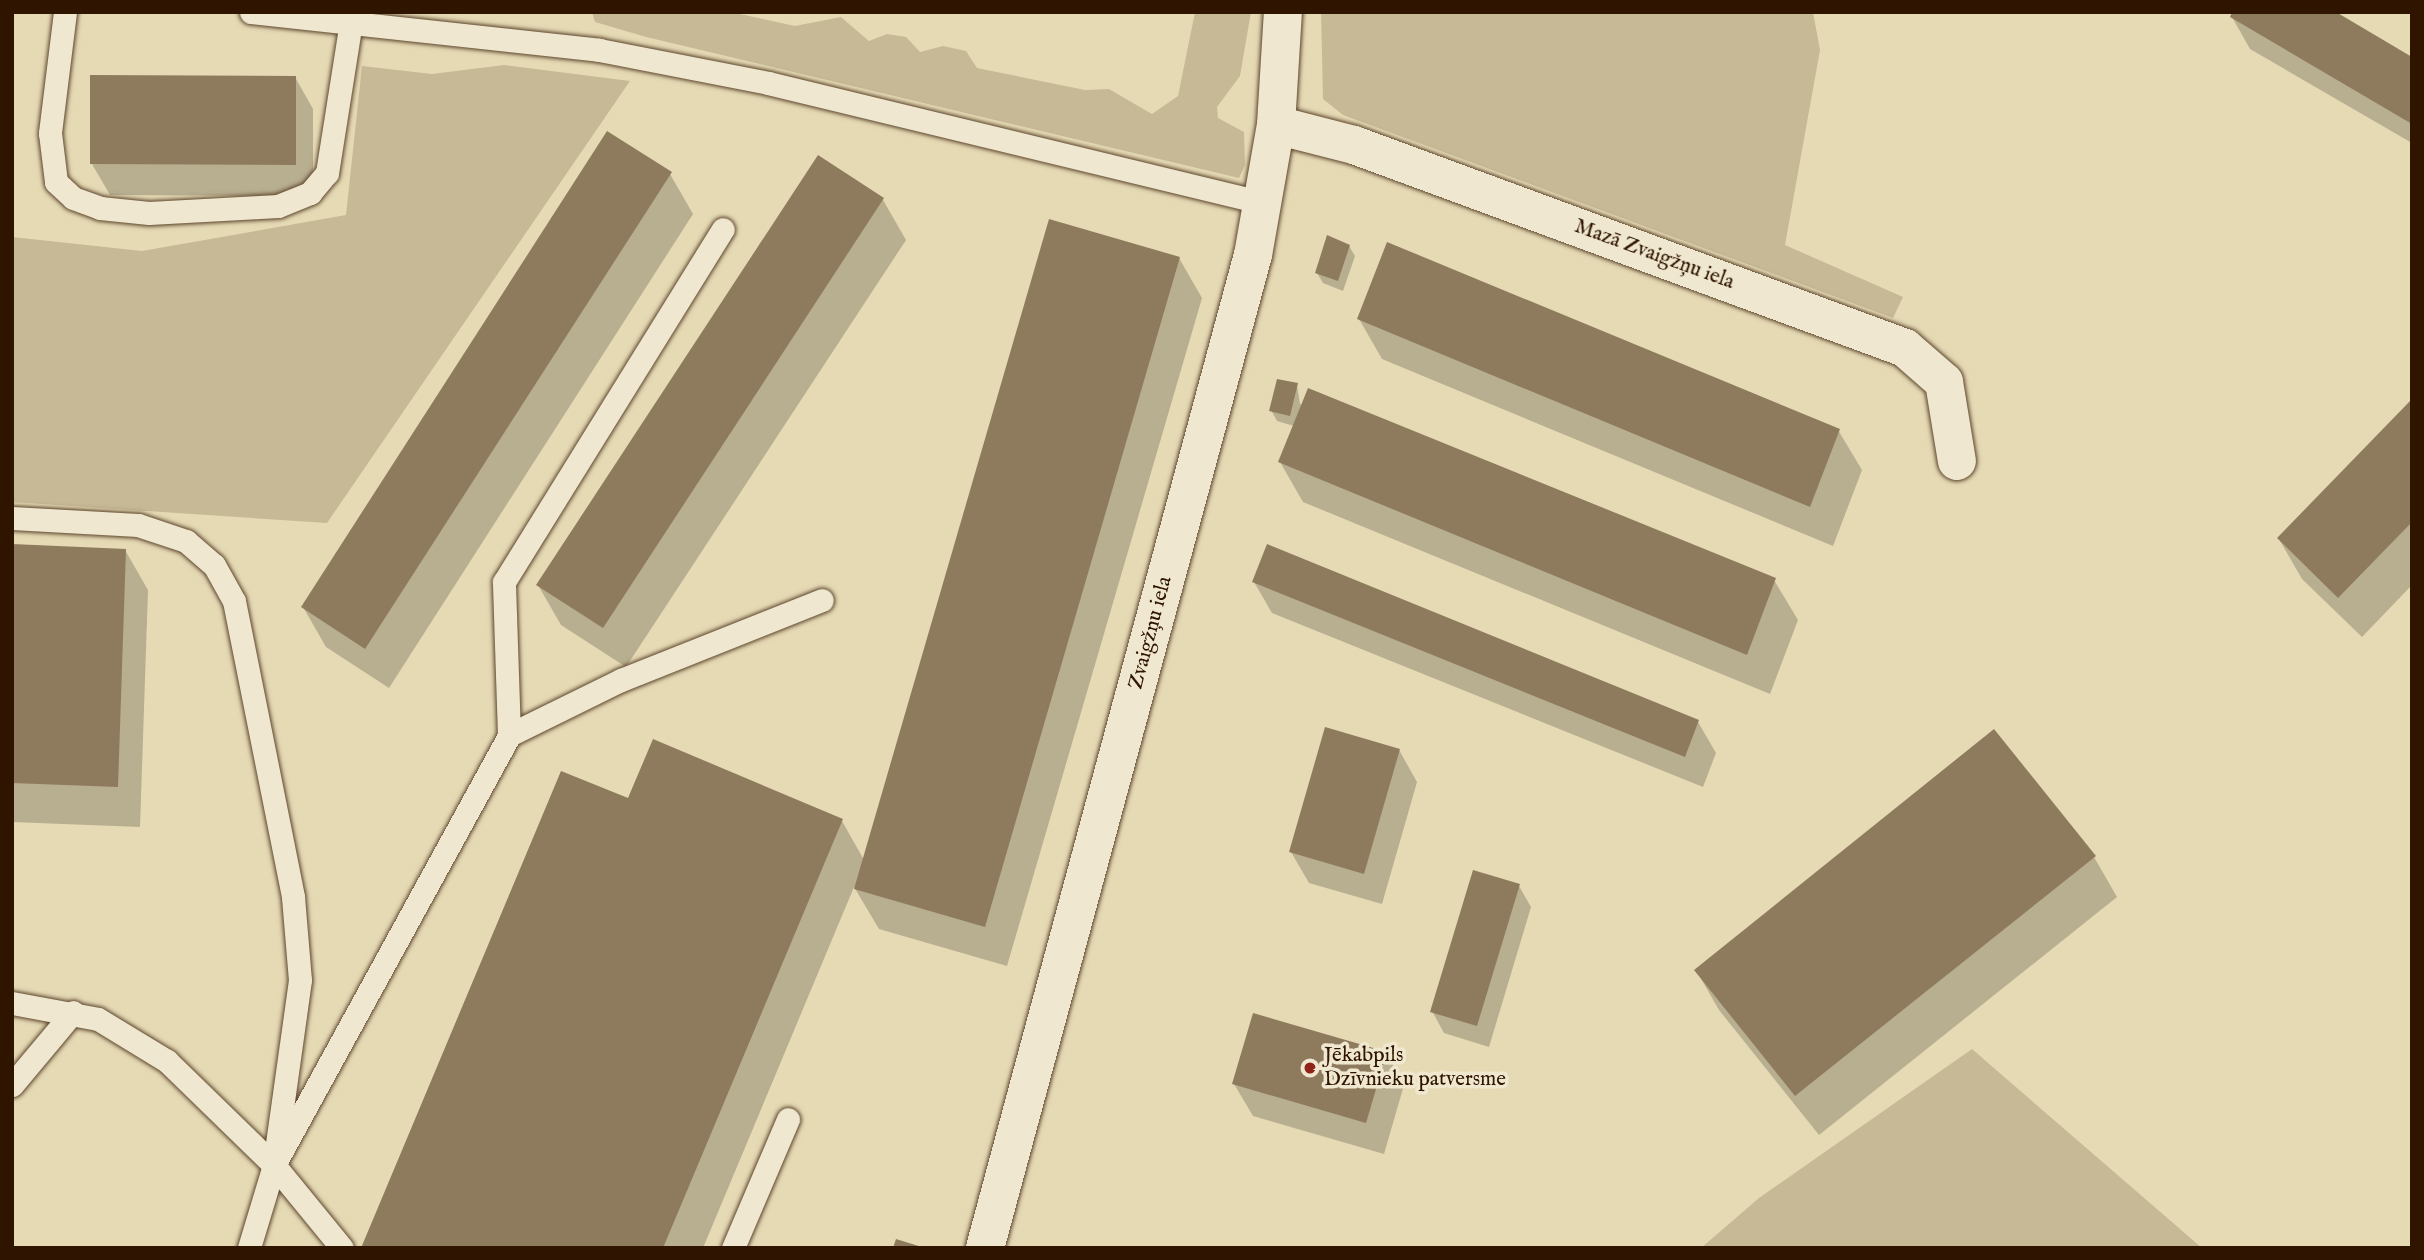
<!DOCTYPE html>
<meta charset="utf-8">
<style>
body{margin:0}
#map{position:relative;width:2424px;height:1260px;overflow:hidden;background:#e6dab5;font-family:"IM FELL English",serif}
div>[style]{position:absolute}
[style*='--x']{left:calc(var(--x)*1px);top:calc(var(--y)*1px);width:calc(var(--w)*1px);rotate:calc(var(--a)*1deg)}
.green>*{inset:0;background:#c7b996}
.shadow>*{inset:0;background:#0003}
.building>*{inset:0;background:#8e7b5e}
.roads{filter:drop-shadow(0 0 2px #5d462d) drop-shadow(0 0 2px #5d462d)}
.service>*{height:23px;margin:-11.5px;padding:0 11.5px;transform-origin:11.5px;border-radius:11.5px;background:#efe7cf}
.minor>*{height:38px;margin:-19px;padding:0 19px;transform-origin:19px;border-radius:19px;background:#efe7cf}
.dots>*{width:19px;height:19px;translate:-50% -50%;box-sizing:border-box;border:4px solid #efe7cf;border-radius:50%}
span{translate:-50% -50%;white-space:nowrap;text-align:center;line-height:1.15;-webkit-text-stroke:7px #efe7cf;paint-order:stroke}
.street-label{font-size:21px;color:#2f1500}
.poi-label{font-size:21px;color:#2f1500}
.left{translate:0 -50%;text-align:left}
.frame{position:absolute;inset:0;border:14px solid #2f1500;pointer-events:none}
</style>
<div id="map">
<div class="green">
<div style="clip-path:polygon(592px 12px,731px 12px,795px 26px,841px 17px,869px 41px,887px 34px,906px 37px,920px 52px,943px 46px,966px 51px,977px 68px,1085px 90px,1109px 89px,1152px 114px,1178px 96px,1195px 12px,1251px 12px,1240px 76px,1217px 107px,1218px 118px,1244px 132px,1245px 165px,1239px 178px,646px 37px,595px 22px)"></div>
<div style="clip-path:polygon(1321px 12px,1813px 12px,1820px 50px,1785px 245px,1903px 297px,1893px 318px,1343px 115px,1323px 99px)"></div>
<div style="clip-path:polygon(504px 65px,630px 81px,327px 523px,12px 502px,12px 237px,142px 251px,346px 215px,362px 66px,432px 74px)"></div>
<div style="clip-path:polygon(1972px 1049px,2202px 1248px,1701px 1248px,1759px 1198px)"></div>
</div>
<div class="shadow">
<div style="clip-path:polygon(2232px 17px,2412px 59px,2412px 143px,2250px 49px)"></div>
<div style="clip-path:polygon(12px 39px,14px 42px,12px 106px)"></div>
<div style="clip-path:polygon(295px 77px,313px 109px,313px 196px,110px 195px,92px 164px)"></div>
<div style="clip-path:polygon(818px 157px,883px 200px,906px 240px,626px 667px,561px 625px,538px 585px)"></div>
<div style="clip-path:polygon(670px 174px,693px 214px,389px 688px,326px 647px,303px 607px)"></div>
<div style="clip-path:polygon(1349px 246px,1355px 256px,1343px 291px,1323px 283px,1317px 273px)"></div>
<div style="clip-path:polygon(1179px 258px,1202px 298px,1007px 966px,879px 929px,854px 887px,703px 1248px,363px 1248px,629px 801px,842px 821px,864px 860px)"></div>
<div style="clip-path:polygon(1359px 319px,1838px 430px,1862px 470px,1833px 546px,1382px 359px)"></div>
<div style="clip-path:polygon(1297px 385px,1300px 404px,1774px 580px,1798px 620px,1770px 694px,1303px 502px,1280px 462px,1294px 426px,1277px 421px,1271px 410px)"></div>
<div style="clip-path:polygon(2412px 402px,2412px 585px,2362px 637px,2302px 579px,2279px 539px)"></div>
<div style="clip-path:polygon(12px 546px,125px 550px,148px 590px,140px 827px,12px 822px)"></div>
<div style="clip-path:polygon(1254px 582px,1698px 722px,1716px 753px,1703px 787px,1272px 613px)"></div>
<div style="clip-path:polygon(1399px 750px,1417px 782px,1382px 904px,1309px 883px,1291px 852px)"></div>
<div style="clip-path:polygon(2094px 857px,2117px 897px,1819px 1135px,1719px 1010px,1696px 970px)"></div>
<div style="clip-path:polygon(1519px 886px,1531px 907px,1489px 1047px,1444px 1033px,1432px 1011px)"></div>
<div style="clip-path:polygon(1386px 1053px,1404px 1085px,1384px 1154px,1253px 1116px,1234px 1084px)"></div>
</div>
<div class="building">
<div style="clip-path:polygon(2232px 12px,2336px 12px,2412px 57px,2412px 124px,2230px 17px)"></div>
<div style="clip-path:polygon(90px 75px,296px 76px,296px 165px,90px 164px)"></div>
<div style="clip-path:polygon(607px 131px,672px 172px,365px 649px,301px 607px)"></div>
<div style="clip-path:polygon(818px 155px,884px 198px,603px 628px,536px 585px)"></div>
<div style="clip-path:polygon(1049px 219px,1180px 257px,985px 927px,854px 889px)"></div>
<div style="clip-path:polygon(1327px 235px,1350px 245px,1338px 281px,1315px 273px)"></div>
<div style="clip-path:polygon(1387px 242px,1840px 429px,1810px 507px,1357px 319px)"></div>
<div style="clip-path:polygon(1277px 379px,1298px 383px,1290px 416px,1269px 411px)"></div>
<div style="clip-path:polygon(1308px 388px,1776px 578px,1747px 655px,1278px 462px)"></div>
<div style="clip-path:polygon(2412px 399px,2412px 522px,2338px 598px,2277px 538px)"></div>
<div style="clip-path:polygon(12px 544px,126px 549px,118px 787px,12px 783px)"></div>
<div style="clip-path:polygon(1267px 544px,1699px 720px,1685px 757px,1252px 582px)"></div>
<div style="clip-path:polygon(1325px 727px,1400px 749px,1364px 874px,1289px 852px)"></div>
<div style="clip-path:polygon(1994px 729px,2096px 856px,1795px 1096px,1694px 970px)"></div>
<div style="clip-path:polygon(653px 739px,843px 819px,663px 1248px,361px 1248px,561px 771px,628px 798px)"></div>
<div style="clip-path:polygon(1473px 870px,1520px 884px,1477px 1026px,1430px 1012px)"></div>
<div style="clip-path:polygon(1253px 1013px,1387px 1052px,1366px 1123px,1232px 1084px)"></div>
<div style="clip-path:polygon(896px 1239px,922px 1247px,922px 1248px,893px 1248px)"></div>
</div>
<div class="roads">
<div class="service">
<div style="--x:65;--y:12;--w:122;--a:97.1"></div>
<div style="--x:50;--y:133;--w:49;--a:83"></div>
<div style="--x:56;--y:182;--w:23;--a:43"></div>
<div style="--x:73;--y:198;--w:29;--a:20"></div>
<div style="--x:100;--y:208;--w:49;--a:5.8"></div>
<div style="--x:149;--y:213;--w:129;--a:-3.1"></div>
<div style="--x:278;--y:206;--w:35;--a:-22"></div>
<div style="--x:310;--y:193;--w:26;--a:-50"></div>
<div style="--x:327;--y:173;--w:154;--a:-81"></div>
<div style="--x:251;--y:12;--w:350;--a:6.2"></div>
<div style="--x:599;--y:50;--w:172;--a:11"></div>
<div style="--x:768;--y:83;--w:510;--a:13.6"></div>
<div style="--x:12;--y:518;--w:126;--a:3.2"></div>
<div style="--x:138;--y:525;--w:51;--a:18.4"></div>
<div style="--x:186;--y:541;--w:37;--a:41"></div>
<div style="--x:214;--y:565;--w:41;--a:60.9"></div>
<div style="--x:234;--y:601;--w:302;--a:78.7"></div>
<div style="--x:293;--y:897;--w:83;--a:85.2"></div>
<div style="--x:300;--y:980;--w:187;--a:98"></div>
<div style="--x:274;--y:1165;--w:87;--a:106.8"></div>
<div style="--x:509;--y:735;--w:125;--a:-26.2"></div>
<div style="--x:621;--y:680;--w:216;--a:-21.7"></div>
<div style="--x:12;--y:1003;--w:87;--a:10.5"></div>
<div style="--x:98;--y:1019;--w:81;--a:31.3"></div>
<div style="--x:167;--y:1061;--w:149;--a:44.2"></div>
<div style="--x:274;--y:1165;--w:107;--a:50.7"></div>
<div style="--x:12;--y:1085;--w:95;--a:-50.1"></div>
<div style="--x:274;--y:1165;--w:490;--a:-61.3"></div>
<div style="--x:509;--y:735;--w:153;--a:-91.9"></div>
<div style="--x:504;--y:582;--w:415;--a:-58.2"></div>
<div style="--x:733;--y:1248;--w:140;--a:-66.9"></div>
</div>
<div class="minor">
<div style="--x:1276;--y:125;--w:81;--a:14.4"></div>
<div style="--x:1354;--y:145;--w:587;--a:20.22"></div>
<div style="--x:1905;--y:348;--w:52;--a:41.1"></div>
<div style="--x:1944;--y:382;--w:80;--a:80.7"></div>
<div style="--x:985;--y:1248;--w:1029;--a:-74.9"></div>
<div style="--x:1253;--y:255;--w:132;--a:-80"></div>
<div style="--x:1276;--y:125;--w:113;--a:-86.5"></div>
</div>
</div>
<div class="dots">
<div style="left:1310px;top:1068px;background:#8f2418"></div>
</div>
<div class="street-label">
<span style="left:1654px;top:255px;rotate:20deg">Mazā Zvaigžņu iela</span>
<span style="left:1151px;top:633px;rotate:-75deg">Zvaigžņu iela</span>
</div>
<div class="poi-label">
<span class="left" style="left:1324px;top:1068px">Jēkabpils<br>Dzīvnieku patversme</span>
</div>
<div class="frame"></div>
</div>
